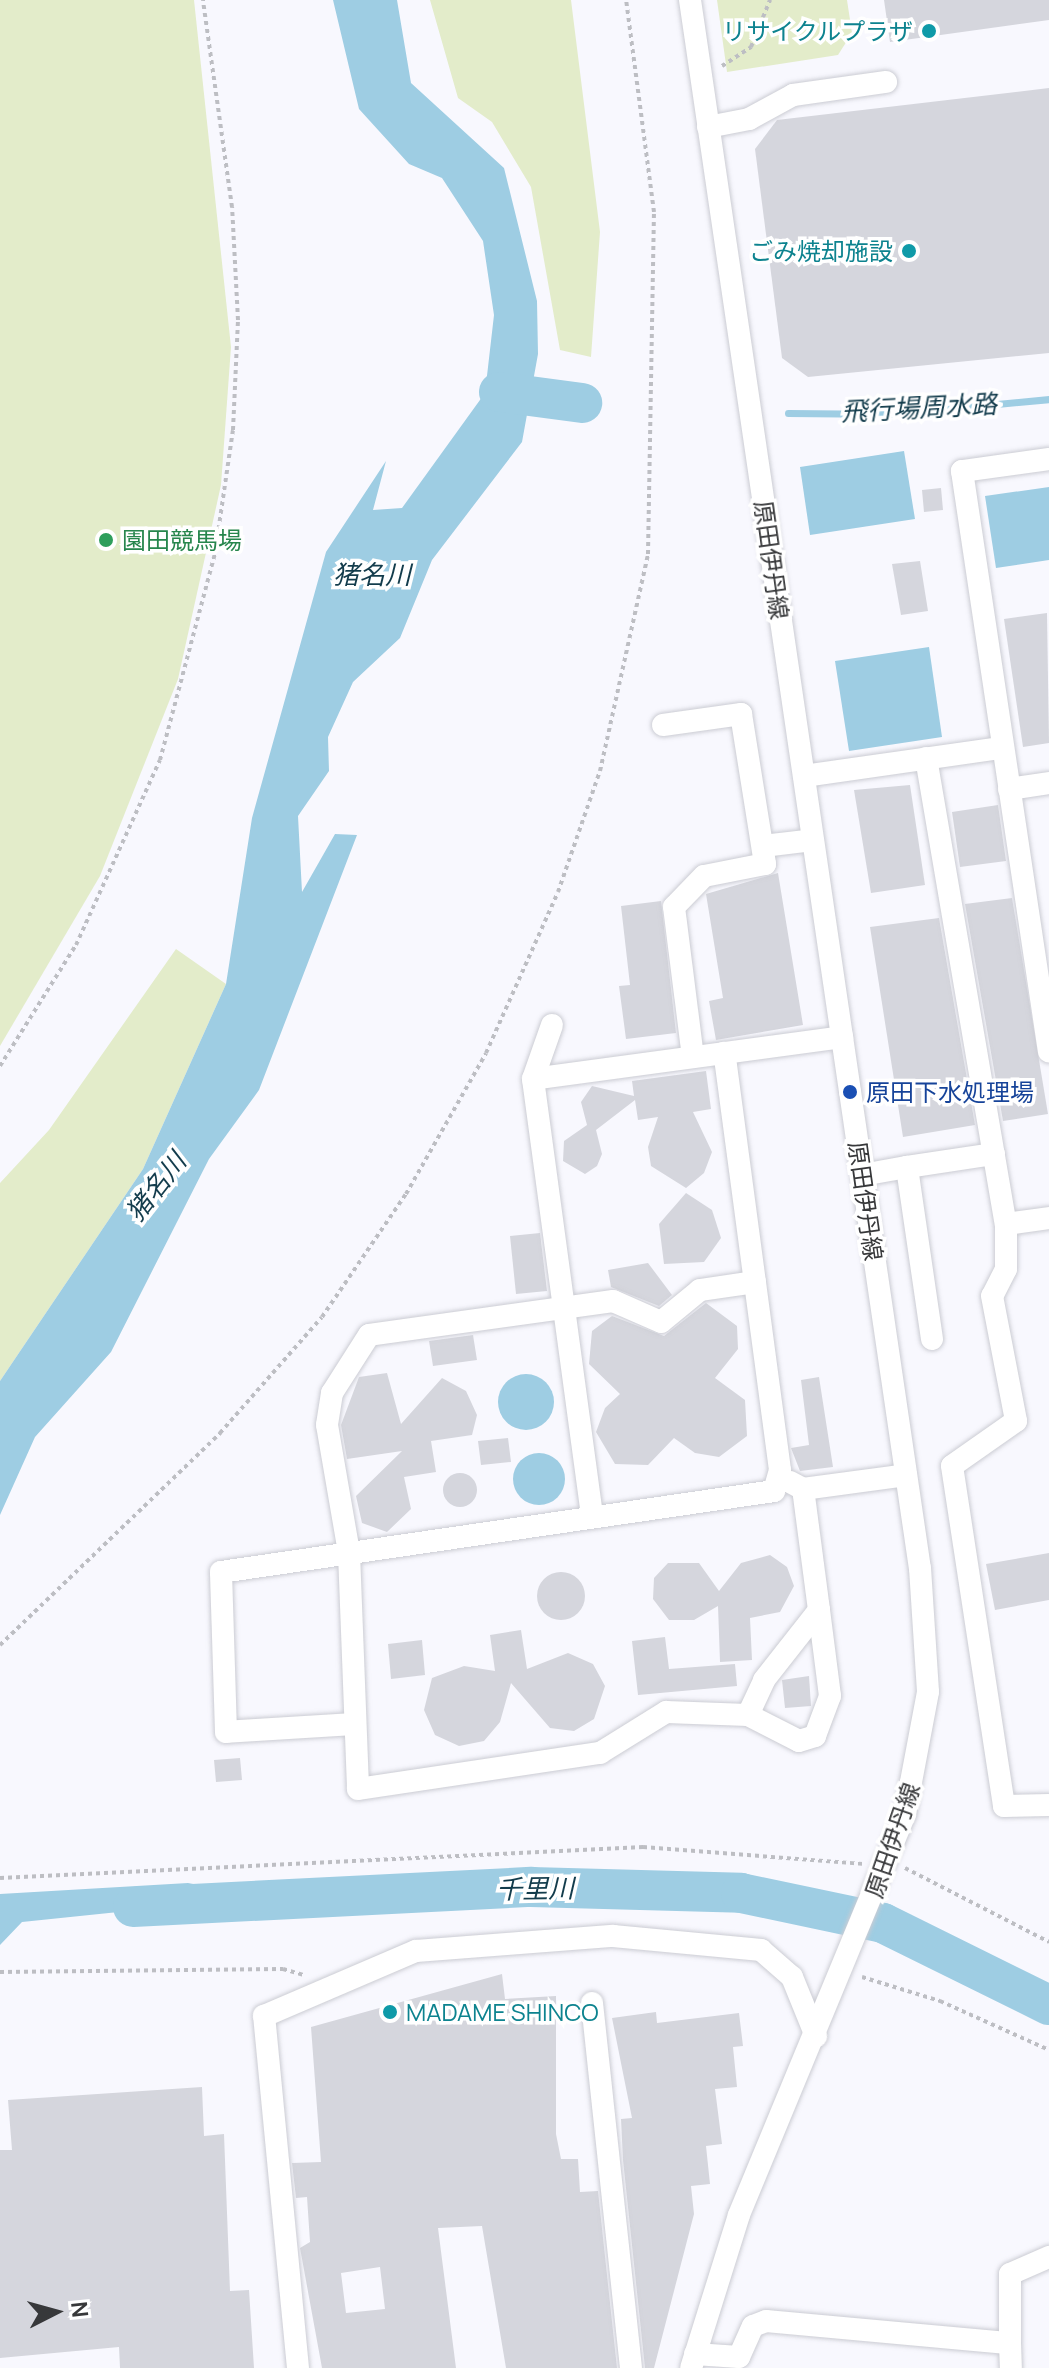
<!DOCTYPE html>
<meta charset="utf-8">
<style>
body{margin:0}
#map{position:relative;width:1049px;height:2368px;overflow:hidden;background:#f8f8fe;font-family:Manrope,"Noto Sans JP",sans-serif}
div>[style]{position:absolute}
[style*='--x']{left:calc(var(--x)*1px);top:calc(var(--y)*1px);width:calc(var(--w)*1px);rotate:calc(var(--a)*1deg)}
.green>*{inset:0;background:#e3ecca}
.water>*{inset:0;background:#9ecde3}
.round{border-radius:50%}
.stream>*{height:7px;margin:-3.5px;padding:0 3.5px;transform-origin:3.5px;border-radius:3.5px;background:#9ecde3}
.river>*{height:40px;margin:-20px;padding:0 20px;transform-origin:20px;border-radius:20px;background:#9ecde3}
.building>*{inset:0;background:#d5d6dd}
.path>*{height:4px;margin-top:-2px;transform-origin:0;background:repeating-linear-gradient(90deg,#bdbec3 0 4px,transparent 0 8px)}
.roads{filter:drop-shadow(0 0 2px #cbccd3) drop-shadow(0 0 2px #cbccd3)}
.minor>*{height:22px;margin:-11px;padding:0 11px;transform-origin:11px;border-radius:11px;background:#fff}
.dots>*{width:22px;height:22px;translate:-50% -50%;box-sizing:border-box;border:4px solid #fff;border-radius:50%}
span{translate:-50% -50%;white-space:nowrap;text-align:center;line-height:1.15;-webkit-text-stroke:7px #fff;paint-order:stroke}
.culture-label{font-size:24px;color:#0d838f}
.right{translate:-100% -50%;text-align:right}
.left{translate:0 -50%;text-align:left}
.leisure-label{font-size:24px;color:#27864d}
.street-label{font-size:24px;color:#37383a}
.transit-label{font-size:24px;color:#164399}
.water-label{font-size:26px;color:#133c4c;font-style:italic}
.north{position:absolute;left:16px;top:2272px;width:80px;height:80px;-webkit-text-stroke:6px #fff;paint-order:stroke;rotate:84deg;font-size:22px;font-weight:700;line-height:32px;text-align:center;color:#37383a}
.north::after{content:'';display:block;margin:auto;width:28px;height:36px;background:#37383a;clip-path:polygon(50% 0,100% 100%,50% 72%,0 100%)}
</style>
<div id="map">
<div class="green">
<div style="clip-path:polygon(0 0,194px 0,231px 347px,221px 485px,178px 679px,100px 876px,0 1046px)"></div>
<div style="clip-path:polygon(430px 0,571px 0,600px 232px,591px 357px,560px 350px,531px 187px,492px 122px,458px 98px)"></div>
<div style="clip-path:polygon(717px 0,847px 0,852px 33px,838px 55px,727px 72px)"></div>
<div style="clip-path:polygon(176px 949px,226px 984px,143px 1169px,0 1381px,0 1183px,49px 1130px)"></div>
</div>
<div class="water">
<div style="clip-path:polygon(333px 0,397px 0,411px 83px,504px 168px,537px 301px,538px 354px,522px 442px,432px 560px,400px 638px,353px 682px,328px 737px,329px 771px,298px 816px,302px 892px,335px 834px,357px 835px,259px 1090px,209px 1159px,111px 1352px,35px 1437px,0 1515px,0 1381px,143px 1169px,226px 984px,252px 818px,326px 552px,386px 461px,373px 510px,402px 508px,485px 393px,494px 315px,483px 241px,442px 178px,409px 164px,359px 109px)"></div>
<div style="clip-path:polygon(904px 451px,915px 519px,810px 535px,800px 467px)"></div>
<div style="clip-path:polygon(1049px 487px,1049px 560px,996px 568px,985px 496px)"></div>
<div style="clip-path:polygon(929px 647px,942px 737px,849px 751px,835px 661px)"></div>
<div class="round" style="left:498px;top:1374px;width:56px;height:56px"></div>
<div class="round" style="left:513px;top:1453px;width:52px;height:52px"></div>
<div style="clip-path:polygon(188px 1883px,262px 1897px,22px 1922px,0 1945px,0 1894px)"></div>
</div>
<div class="stream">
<div style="--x:788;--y:413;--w:106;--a:0.5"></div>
<div style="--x:894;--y:414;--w:156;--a:-5.5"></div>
</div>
<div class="river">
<div style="--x:499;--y:392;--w:84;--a:7.5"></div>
<div style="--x:133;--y:1907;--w:399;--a:-2.9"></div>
<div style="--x:531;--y:1887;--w:210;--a:1.6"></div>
<div style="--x:741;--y:1893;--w:145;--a:11.9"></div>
<div style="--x:883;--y:1923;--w:185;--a:26.3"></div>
</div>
<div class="building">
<div style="clip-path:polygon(884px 0,1049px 0,1049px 20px,890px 42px)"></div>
<div style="clip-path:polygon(1049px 88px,1049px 353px,808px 377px,782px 358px,755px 149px,777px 120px)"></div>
<div style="clip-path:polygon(941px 488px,943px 510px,924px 512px,922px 490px)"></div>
<div style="clip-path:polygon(920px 561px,928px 611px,901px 615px,892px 564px)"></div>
<div style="clip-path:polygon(1047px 613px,1049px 743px,1023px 747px,1004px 619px)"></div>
<div style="clip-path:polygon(910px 785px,925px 885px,871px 893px,854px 790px)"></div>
<div style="clip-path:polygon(998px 805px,1006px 861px,960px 867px,952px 812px)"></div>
<div style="clip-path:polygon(778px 873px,803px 1025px,716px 1040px,709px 1001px,723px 998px,706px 894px)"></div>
<div style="clip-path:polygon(1012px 898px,1048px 1114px,1003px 1121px,965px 904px)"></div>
<div style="clip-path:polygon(661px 901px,676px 1033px,626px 1039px,619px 986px,630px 985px,621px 906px)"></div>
<div style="clip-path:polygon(939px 918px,975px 1125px,903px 1137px,870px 927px)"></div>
<div style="clip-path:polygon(706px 1071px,711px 1109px,693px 1112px,712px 1152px,704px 1173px,686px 1188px,651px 1166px,648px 1147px,658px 1117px,638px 1120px,635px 1100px,596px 1130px,602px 1154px,597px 1166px,585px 1174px,563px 1161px,564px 1141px,587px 1125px,581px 1102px,592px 1086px,634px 1096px,632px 1081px)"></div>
<div style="clip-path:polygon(686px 1193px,712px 1210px,721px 1238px,704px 1262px,664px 1264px,659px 1224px)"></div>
<div style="clip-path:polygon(540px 1233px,547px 1291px,516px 1294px,510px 1236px)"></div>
<div style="clip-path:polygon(648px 1263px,672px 1295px,659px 1306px,611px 1287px,608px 1270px)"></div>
<div style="clip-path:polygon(706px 1303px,737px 1326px,738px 1349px,715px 1378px,745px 1400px,747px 1436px,719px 1457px,695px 1453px,674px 1438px,648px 1465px,615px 1464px,596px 1432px,605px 1408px,620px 1394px,589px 1364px,592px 1331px,612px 1316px,664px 1336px)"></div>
<div style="clip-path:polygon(473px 1335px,477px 1360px,433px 1366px,429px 1341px)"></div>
<div style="clip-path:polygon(387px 1373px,401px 1424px,442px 1378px,466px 1391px,477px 1415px,472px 1435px,431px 1441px,436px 1472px,404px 1477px,411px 1509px,387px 1532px,362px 1523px,356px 1496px,402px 1451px,347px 1459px,341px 1425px,359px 1377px)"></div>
<div style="clip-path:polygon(819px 1377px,833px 1467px,800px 1471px,791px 1448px,809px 1445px,801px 1380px)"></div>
<div style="clip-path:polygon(508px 1438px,511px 1462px,481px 1465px,478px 1441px)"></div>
<div class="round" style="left:443px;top:1473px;width:34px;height:34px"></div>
<div style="clip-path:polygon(1049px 1553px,1049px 1600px,995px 1610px,986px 1564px)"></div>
<div style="clip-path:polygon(770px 1555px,787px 1567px,794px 1586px,780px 1612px,750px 1618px,752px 1660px,720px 1662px,718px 1606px,694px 1620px,669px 1620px,653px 1599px,654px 1578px,668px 1563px,699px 1563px,719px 1591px,741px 1563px)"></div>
<div class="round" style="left:537px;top:1572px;width:48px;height:48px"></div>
<div style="clip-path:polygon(521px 1630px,527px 1669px,568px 1653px,593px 1664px,605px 1686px,594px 1719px,574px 1731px,550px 1728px,511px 1683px,500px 1722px,484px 1741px,459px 1746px,435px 1735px,424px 1710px,432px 1678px,464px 1666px,495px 1671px,490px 1635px)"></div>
<div style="clip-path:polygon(665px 1637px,669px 1669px,735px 1664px,737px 1686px,638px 1695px,632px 1641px)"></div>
<div style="clip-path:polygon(422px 1640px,425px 1675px,391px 1679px,388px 1644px)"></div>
<div style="clip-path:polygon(809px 1676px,811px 1706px,785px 1708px,782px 1680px)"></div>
<div style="clip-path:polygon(240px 1758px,242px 1780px,216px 1782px,214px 1760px)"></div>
<div style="clip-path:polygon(evenodd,502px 1974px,505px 1999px,556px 1996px,556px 2134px,561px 2159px,578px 2159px,580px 2192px,598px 2191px,617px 2368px,506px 2368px,482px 2226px,438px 2228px,456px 2368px,322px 2368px,300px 2248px,310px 2242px,307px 2197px,296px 2198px,292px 2163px,321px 2162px,311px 2027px,502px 1974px,380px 2267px,385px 2309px,346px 2313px,341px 2273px,380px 2267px)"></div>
<div style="clip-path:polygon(656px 2012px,657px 2023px,739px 2013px,743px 2046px,733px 2047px,737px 2087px,715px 2089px,722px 2144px,706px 2146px,710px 2184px,691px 2186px,694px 2214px,654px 2368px,645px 2368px,623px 2160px,621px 2119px,632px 2118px,612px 2018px)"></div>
<div style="clip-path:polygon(202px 2087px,204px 2136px,224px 2134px,230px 2291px,249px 2290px,254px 2368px,120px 2368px,119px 2347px,0 2358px,0 2150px,12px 2150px,8px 2100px)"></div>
</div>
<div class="path">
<div style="--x:722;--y:66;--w:35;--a:-33"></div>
<div style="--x:751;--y:47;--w:51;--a:-68"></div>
<div style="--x:0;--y:1066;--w:143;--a:-57.9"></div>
<div style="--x:76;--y:945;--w:203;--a:-65.6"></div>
<div style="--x:160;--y:760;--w:214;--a:-75.1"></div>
<div style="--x:215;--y:553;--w:124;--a:-81.7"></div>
<div style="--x:233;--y:430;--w:110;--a:-87.4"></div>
<div style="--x:238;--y:320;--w:113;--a:-93"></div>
<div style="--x:232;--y:207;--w:209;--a:-98"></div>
<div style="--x:0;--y:1645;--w:306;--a:-43.9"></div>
<div style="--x:220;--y:1433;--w:154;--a:-48.7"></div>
<div style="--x:322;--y:1317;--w:149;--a:-55.7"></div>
<div style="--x:406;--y:1194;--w:162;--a:-60.4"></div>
<div style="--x:486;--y:1053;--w:176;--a:-65.9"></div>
<div style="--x:558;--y:892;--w:128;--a:-70.9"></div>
<div style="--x:600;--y:771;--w:222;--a:-77.5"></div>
<div style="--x:648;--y:554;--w:342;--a:-89"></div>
<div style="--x:654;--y:212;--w:214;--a:-97.5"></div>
<div style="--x:905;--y:1868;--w:162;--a:27.2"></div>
<div style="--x:0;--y:1878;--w:644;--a:-2.76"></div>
<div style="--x:643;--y:1847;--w:220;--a:4.4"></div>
<div style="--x:0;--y:1972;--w:283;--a:-0.6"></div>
<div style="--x:283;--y:1969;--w:22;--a:16"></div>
<div style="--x:862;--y:1977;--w:82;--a:17.1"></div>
<div style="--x:940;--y:2001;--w:120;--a:24.2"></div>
</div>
<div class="roads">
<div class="minor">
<div style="--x:690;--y:0;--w:1585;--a:81.66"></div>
<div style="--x:920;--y:1568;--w:124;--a:86.3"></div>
<div style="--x:928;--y:1692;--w:124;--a:100.7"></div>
<div style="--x:905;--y:1814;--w:434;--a:112.5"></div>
<div style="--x:739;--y:2215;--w:160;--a:107.4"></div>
<div style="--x:708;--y:127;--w:42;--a:-11"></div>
<div style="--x:749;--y:119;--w:50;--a:-28.6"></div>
<div style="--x:793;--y:95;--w:94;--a:-8"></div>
<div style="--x:1049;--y:459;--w:88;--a:172.1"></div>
<div style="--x:962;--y:471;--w:587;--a:81.48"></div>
<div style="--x:663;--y:725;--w:79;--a:-8"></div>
<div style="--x:741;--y:714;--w:152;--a:80.9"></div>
<div style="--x:765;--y:864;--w:62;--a:168.9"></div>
<div style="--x:704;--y:876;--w:43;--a:134.1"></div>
<div style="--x:674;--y:907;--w:151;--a:82.8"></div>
<div style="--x:926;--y:758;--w:473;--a:80.3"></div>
<div style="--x:1006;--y:1224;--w:45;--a:90"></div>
<div style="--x:1006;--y:1269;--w:30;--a:117"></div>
<div style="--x:992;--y:1296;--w:127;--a:79.1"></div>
<div style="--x:1016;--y:1421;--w:78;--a:144.9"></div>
<div style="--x:952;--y:1466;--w:344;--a:81.3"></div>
<div style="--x:1004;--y:1806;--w:45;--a:-1.3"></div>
<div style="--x:804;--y:776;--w:199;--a:-8.1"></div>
<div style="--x:1009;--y:789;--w:40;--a:-8.5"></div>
<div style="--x:763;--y:846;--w:50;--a:-6.8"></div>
<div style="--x:552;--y:1025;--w:57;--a:109.4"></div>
<div style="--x:533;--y:1079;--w:442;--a:82.3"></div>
<div style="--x:533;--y:1079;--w:312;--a:-7.7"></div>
<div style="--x:862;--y:1175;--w:46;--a:-10.1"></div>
<div style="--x:1006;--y:1224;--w:43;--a:-7.9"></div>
<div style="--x:755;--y:1282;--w:56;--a:171.7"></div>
<div style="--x:700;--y:1290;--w:50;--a:140.6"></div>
<div style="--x:661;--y:1322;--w:52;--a:-156.4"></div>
<div style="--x:613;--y:1301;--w:246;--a:172.1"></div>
<div style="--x:369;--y:1335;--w:69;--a:122.5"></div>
<div style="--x:332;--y:1393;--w:32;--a:99"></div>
<div style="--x:327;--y:1425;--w:130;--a:80.2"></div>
<div style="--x:349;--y:1553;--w:236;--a:87.8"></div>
<div style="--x:358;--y:1789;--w:245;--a:-8.5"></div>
<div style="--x:600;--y:1753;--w:78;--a:-31.8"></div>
<div style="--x:666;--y:1712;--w:82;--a:2.1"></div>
<div style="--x:748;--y:1715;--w:57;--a:27"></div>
<div style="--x:799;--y:1741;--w:17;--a:-17"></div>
<div style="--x:815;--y:1736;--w:43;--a:-69.4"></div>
<div style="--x:830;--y:1696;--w:87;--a:-97.3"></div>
<div style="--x:932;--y:1339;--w:174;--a:-98.3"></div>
<div style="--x:907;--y:1167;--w:88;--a:-8.5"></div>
<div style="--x:790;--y:1482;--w:15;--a:28"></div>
<div style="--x:803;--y:1489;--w:104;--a:-7.7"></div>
<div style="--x:748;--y:1715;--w:38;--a:-65"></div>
<div style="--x:764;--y:1680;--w:89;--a:-51.8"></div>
<div style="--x:819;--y:1610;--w:122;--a:-97.5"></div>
<div style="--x:355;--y:1724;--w:129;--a:176.5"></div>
<div style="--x:226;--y:1732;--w:160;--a:-91.8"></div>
<div style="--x:221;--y:1572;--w:559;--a:-8.33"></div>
<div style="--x:774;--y:1491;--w:22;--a:-74"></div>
<div style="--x:780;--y:1470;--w:421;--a:-97.6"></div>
<div style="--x:592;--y:2003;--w:367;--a:83.9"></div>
<div style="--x:1010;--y:2343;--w:69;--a:-90"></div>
<div style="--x:1010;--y:2274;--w:43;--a:-23.6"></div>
<div style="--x:695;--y:2354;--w:44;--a:3.9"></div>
<div style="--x:739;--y:2357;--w:34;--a:-66"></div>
<div style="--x:753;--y:2326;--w:14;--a:-21"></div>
<div style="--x:766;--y:2321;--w:245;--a:5.2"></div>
<div style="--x:1010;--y:2343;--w:25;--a:88"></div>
<div style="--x:298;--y:2368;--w:354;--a:-95.5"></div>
<div style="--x:264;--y:2016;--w:165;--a:-23.2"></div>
<div style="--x:416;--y:1951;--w:198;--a:-4.4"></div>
<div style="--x:613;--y:1936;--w:149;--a:5.4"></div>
<div style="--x:761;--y:1950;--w:41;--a:41.1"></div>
<div style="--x:792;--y:1977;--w:64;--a:67.9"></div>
</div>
</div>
<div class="dots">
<div style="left:929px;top:31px;background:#0f9aa8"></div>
<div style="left:909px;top:251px;background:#0f9aa8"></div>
<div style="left:106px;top:540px;background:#2e9e5b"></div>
<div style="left:850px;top:1092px;background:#1a4fb4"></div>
<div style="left:390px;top:2012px;background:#0f9aa8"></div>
</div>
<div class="culture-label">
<span class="right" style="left:913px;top:31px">リサイクルプラザ</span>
<span class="right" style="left:893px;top:251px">ごみ焼却施設</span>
<span class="left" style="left:406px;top:2012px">MADAME SHINCO</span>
</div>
<div class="leisure-label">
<span class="left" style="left:122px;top:540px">園田競馬場</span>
</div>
<div class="street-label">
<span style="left:772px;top:560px;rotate:82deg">原田伊丹線</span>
<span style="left:866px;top:1201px;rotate:82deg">原田伊丹線</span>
<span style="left:892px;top:1840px;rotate:-71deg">原田伊丹線</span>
</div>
<div class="transit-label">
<span class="left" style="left:866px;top:1092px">原田下水処理場</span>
</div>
<div class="water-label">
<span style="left:919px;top:408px;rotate:-3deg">飛行場周水路</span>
<span style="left:372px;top:575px">猪名川</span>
<span style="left:156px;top:1187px;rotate:-52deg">猪名川</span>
<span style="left:535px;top:1889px;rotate:-1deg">千里川</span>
</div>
<div class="north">N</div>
</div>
